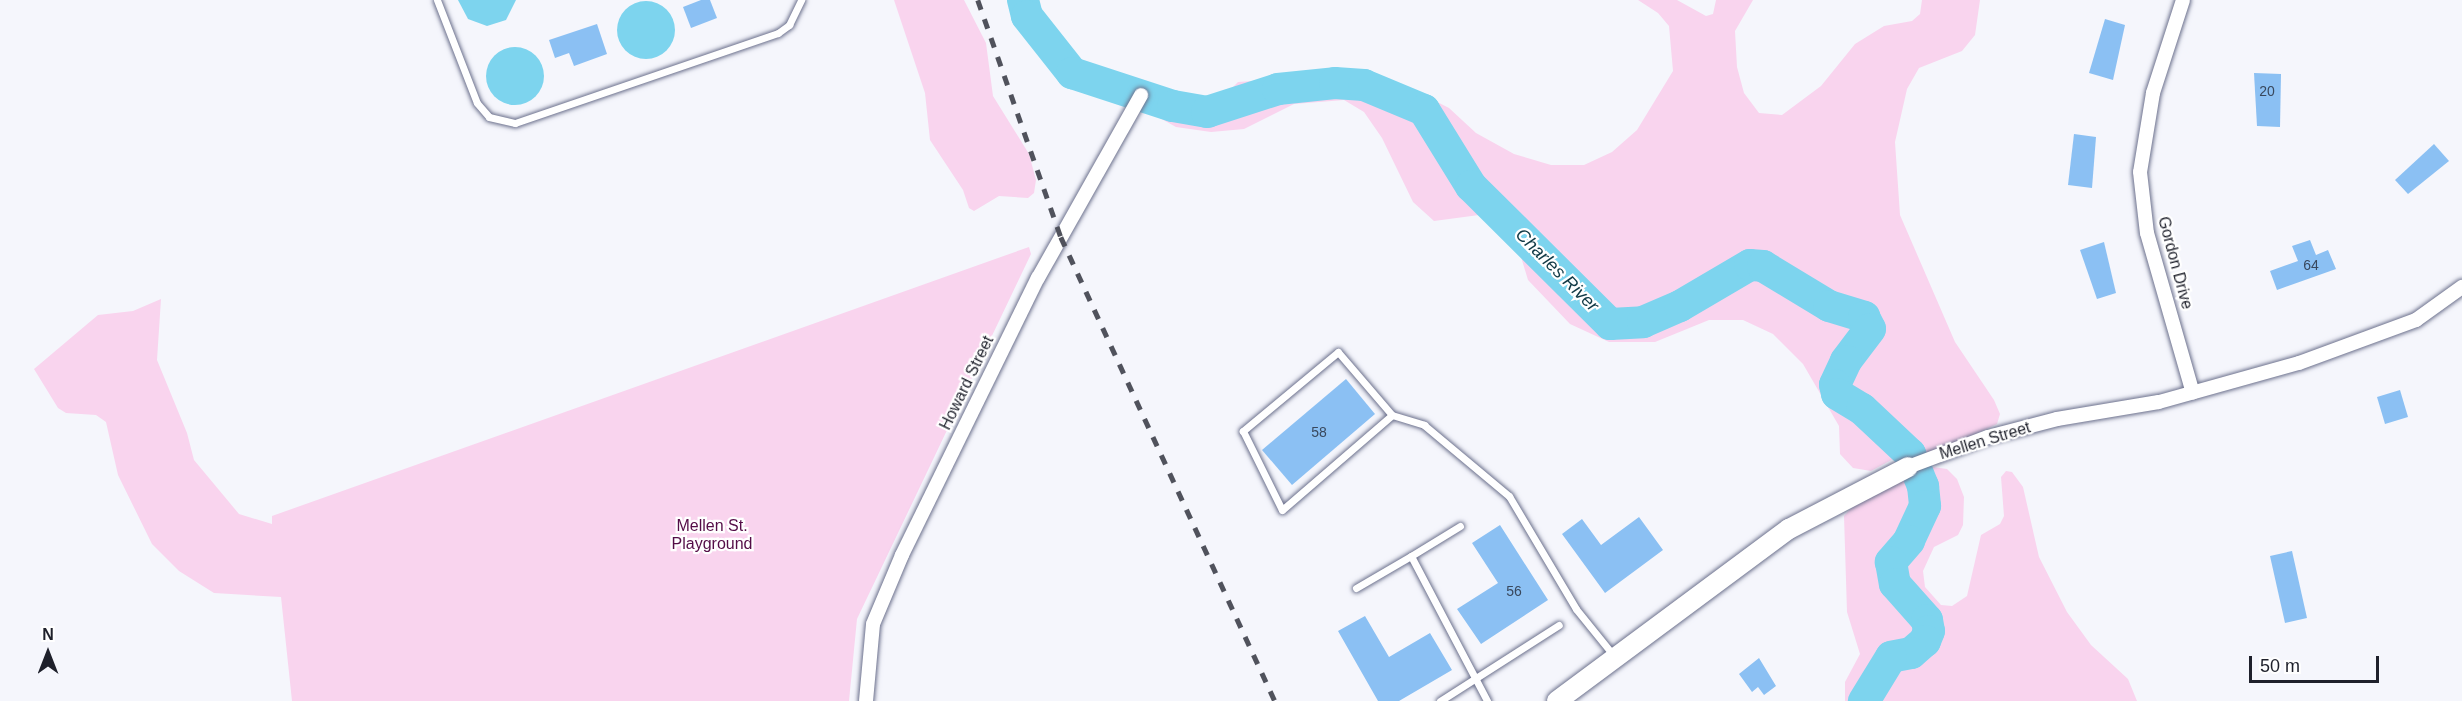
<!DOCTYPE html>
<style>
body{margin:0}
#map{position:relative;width:2462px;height:701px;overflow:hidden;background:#f5f6fc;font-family:Arial,sans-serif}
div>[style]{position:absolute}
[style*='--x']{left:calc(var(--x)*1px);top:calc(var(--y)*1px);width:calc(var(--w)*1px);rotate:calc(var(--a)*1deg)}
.green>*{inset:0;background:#f9d4ee}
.water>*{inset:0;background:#7dd4ee}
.round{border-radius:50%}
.river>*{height:32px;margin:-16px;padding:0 16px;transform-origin:16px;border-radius:16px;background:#7dd4ee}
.building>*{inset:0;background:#8bc0f3}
.roads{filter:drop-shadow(0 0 2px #6c718d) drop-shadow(0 0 2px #6c718d)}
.lane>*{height:7px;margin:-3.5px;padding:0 3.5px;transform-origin:3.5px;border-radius:3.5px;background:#fff}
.street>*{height:14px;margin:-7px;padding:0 7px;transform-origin:7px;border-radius:7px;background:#fff}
.secondary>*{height:20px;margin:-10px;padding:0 10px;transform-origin:10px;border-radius:10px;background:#fff}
.rail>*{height:4.5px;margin-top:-2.25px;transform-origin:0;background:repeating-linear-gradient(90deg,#50525c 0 10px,transparent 0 20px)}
span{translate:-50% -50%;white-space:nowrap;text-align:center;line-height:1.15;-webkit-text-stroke:4.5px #fff;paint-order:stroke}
.number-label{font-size:14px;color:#39485d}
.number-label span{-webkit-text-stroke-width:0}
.street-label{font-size:16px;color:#1e202b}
.park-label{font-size:16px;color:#540d47}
.water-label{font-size:18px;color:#113a46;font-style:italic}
.north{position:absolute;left:18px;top:623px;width:60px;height:60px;-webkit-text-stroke:4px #fff;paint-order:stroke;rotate:0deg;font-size:16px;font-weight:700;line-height:24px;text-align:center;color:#1e202b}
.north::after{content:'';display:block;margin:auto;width:21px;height:27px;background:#1e202b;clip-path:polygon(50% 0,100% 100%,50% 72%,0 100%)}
.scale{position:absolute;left:2249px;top:656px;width:130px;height:27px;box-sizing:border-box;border:3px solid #1e202b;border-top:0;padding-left:8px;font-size:18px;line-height:21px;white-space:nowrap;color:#1e202b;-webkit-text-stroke:4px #fff;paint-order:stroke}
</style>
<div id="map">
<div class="green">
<div style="clip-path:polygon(894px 0,964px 0,986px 43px,993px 96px,1029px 154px,1036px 180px,1034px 193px,1028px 198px,999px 196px,974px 211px,969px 208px,963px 190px,930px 140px,925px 93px)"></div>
<div style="clip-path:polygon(1638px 0,1677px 0,1706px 16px,1713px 14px,1716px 0,1753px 0,1735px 31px,1737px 67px,1744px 93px,1759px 113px,1782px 115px,1821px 86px,1855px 44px,1884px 26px,1912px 21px,1920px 14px,1922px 0,1980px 0,1975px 35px,1962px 51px,1919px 68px,1907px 89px,1895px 142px,1900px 215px,1955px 342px,1994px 400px,2000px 414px,1997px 424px,1937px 452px,1897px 457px,1871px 471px,1853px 468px,1840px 454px,1839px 426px,1803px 364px,1773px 334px,1743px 320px,1709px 320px,1655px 342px,1609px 342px,1570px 324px,1528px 280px,1518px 247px,1497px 225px,1479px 215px,1434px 221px,1413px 202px,1382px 138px,1364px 112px,1344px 100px,1294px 104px,1244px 129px,1211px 132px,1176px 127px,1158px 117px,1156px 110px,1165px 99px,1221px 99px,1238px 82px,1360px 74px,1408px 87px,1449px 108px,1476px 133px,1514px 154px,1551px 165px,1584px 165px,1612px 152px,1637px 130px,1673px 71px,1669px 26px,1658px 13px)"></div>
<div style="clip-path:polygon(1029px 247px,1031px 254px,857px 619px,849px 701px,292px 701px,281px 597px,214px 593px,179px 571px,152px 544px,118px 475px,106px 422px,96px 415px,66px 413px,58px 408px,34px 369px,98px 315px,133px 311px,161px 299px,157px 360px,187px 433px,194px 460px,239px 514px,272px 524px,272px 516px)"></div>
<div style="clip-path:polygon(1933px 467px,1947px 469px,1957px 479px,1964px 497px,1963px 525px,1958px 535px,1934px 547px,1923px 571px,1925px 587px,1941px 605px,1952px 606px,1967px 596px,1981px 535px,2000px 524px,2004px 516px,2001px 477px,2006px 471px,2012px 472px,2023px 487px,2039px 557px,2067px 612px,2091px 645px,2128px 679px,2137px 701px,1845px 701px,1845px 682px,1860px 654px,1847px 612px,1844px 516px,1857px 502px)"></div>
</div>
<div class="water">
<div style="clip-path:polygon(458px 0,516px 0,506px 20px,487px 26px,468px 19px)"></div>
<div class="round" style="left:617px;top:1px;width:58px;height:58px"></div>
<div class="round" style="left:486px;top:47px;width:58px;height:58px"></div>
</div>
<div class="river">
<div style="--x:1023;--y:0;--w:16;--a:76"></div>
<div style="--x:1027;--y:16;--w:73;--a:51.7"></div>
<div style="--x:1072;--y:73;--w:106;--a:18.1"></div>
<div style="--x:1173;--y:106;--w:35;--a:10"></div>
<div style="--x:1207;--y:112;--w:75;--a:-17.9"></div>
<div style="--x:1278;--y:89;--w:57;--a:-6"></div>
<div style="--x:1335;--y:83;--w:29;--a:4"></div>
<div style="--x:1364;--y:85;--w:65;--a:22.6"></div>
<div style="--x:1424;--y:110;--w:89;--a:58.3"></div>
<div style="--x:1471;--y:186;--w:196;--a:44.8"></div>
<div style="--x:1610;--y:324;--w:33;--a:-3"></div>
<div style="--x:1643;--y:322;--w:40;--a:-23.4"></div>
<div style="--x:1680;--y:306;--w:81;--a:-30.4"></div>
<div style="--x:1750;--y:265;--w:13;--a:4"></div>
<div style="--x:1763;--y:266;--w:77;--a:31.2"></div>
<div style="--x:1829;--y:306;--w:37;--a:17"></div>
<div style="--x:1864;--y:317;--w:13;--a:63"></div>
<div style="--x:1870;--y:329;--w:40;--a:127"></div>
<div style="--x:1846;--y:361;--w:26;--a:115"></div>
<div style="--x:1835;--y:385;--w:9;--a:77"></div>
<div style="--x:1837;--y:394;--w:29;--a:31"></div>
<div style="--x:1862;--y:409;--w:66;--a:43.2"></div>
<div style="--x:1910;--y:454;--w:35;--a:68"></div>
<div style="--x:1923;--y:486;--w:20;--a:84"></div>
<div style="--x:1925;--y:506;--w:38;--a:115"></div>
<div style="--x:1909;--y:541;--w:28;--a:131"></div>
<div style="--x:1891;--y:562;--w:22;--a:80"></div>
<div style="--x:1895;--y:584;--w:48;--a:48.4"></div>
<div style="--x:1927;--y:620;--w:11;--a:80"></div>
<div style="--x:1929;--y:631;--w:11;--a:112"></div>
<div style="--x:1925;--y:641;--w:18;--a:139"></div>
<div style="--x:1911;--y:653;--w:20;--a:169"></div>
<div style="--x:1891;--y:657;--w:52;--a:121.5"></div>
</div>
<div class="building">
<div style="clip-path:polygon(701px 0,710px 0,717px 18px,691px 28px,683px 7px)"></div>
<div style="clip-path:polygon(2105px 19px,2125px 25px,2113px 80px,2089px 73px)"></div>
<div style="clip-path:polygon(597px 24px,607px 54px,574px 66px,569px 53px,555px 58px,549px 40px)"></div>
<div style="clip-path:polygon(2254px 73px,2281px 74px,2280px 127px,2257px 126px)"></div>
<div style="clip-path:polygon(2074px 134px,2096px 137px,2092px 188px,2068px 185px)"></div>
<div style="clip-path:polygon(2434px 144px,2449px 161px,2408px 194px,2395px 180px)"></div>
<div style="clip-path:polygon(2310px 240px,2316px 255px,2328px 250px,2336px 269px,2277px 290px,2270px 271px,2298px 261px,2292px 246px)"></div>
<div style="clip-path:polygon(2104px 242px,2116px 293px,2097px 299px,2080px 250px)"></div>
<div style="clip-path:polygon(1346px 379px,1375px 414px,1292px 485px,1262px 450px)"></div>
<div style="clip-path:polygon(2400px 390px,2408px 417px,2385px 424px,2377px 397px)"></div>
<div style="clip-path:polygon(1639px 517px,1663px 550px,1605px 593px,1562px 534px,1582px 519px,1601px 545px)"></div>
<div style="clip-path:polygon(1500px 525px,1548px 600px,1481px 644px,1457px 609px,1498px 583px,1472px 543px)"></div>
<div style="clip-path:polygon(2292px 551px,2307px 618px,2285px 623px,2270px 556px)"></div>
<div style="clip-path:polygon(1365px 616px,1389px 657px,1430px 633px,1452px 670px,1399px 701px,1378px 701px,1338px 631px)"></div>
<div style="clip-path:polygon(1759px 658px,1776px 686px,1764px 695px,1758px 687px,1752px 692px,1739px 674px)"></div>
</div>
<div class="roads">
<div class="lane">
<div style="--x:437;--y:0;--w:110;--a:68.8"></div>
<div style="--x:477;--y:103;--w:18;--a:49"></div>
<div style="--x:489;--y:117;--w:27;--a:13"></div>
<div style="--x:515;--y:123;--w:278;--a:-18.9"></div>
<div style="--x:778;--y:33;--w:14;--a:-36"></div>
<div style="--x:789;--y:25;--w:28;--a:-64"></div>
<div style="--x:1392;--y:415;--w:83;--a:-130.6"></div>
<div style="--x:1338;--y:352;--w:124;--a:140.3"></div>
<div style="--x:1243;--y:431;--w:88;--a:63.7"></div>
<div style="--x:1282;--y:510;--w:145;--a:-40.8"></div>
<div style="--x:1392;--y:415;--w:34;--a:17"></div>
<div style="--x:1424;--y:425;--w:111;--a:39.9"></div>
<div style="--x:1509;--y:496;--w:131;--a:59.3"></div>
<div style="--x:1576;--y:609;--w:60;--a:51"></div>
<div style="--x:1460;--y:526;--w:57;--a:148.5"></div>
<div style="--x:1411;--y:556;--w:164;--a:62.3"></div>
<div style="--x:1356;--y:588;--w:64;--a:-30.2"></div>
<div style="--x:1440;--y:701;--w:141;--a:-32.6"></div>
</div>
<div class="street">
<div style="--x:2183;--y:0;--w:98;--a:107.9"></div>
<div style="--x:2153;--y:93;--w:80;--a:99.3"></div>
<div style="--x:2140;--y:172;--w:61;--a:83.5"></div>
<div style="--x:2147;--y:233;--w:166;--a:74"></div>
<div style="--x:1908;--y:467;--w:85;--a:-20.6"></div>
<div style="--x:1988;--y:437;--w:71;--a:-14.6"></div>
<div style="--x:2057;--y:419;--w:103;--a:-9.5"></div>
<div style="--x:2159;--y:402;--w:145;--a:-15.6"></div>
<div style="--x:2299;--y:363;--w:125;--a:-20.2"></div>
<div style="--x:2416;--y:320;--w:57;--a:-35.7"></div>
<div style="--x:866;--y:701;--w:77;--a:-84.8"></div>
<div style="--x:873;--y:624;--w:75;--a:-67.2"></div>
<div style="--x:902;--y:555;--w:309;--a:-63.9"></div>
<div style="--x:1038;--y:278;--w:210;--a:-60.6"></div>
</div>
<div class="secondary">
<div style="--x:1557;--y:701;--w:289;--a:-36.6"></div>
<div style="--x:1789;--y:529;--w:134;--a:-27.5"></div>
</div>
</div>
<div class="rail">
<div style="--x:978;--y:0;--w:251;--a:70.7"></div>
<div style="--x:1061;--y:237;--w:511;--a:65.24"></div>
</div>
<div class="number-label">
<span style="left:2267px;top:91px">20</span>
<span style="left:2311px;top:265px">64</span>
<span style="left:1319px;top:432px">58</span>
<span style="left:1514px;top:591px">56</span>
</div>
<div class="street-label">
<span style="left:2175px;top:263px;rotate:75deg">Gordon Drive</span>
<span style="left:967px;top:383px;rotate:-64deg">Howard Street</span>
<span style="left:1985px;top:441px;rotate:-17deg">Mellen Street</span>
</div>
<div class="park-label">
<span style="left:712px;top:535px">Mellen St.<br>Playground</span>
</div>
<div class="water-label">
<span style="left:1557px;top:270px;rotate:45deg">Charles River</span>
</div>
<div class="north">N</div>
<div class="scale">50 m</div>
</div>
